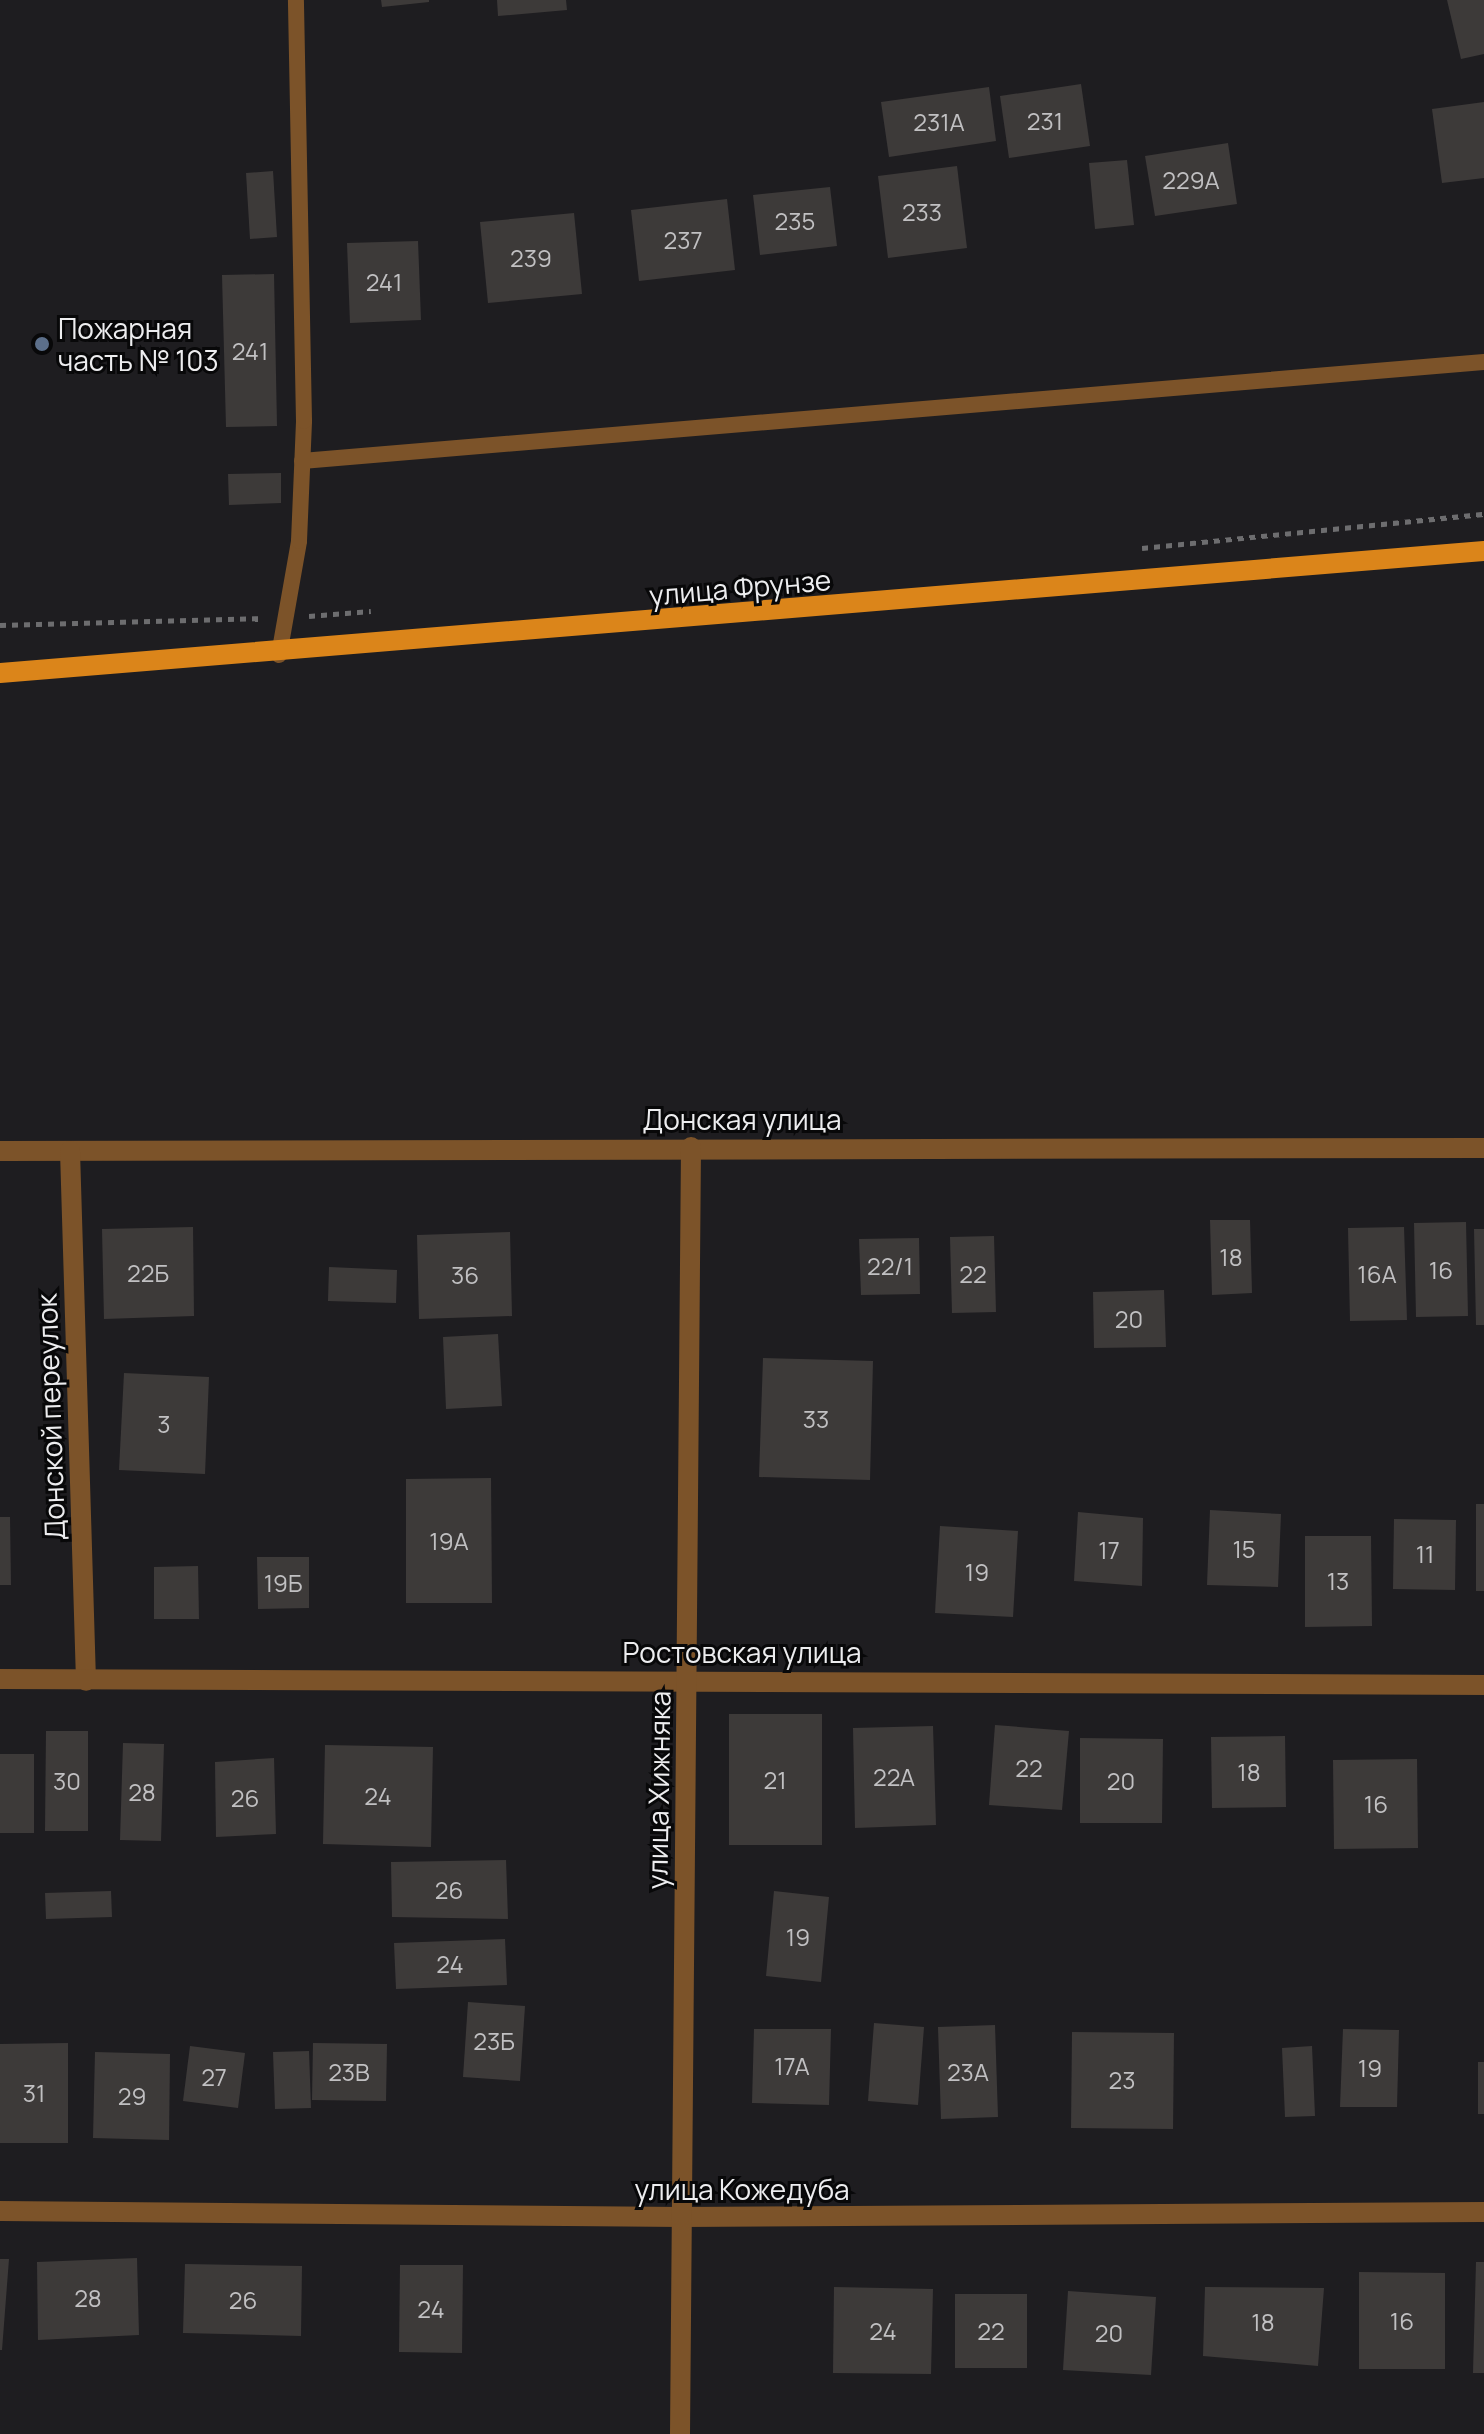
<!DOCTYPE html>
<meta charset="utf-8">
<style>
body{margin:0}
#map{position:relative;width:1484px;height:2434px;overflow:hidden;background:#1e1d20;font-family:Manrope,sans-serif}
div>[style]{position:absolute}
[style*='--x']{left:calc(var(--x)*1px);top:calc(var(--y)*1px);width:calc(var(--w)*1px);rotate:calc(var(--a)*1deg)}
.building>*{inset:0;background:#3d3a39}
.path>*{height:5px;margin-top:-2.5px;transform-origin:0;background:repeating-linear-gradient(90deg,#6d6d6f 0 6px,transparent 0 12px)}
.lane>*{height:16px;margin:-8px;padding:0 8px;transform-origin:8px;border-radius:8px;background:#7c5329}
.street>*{height:20px;margin:-10px;padding:0 10px;transform-origin:10px;border-radius:10px;background:#7c5329}
.primary>*{height:20px;margin:-10px;padding:0 10px;transform-origin:10px;border-radius:10px;background:#db851a}
.dots>*{width:22px;height:22px;translate:-50% -50%;box-sizing:border-box;border:4px solid #080809;border-radius:50%}
span{translate:-50% -50%;white-space:nowrap;text-align:center;line-height:1.15;-webkit-text-stroke:6px #080809;paint-order:stroke}
.number-label{font-size:24px;color:#c1c0c2}
.number-label span{-webkit-text-stroke-width:0}
.poi-label{font-size:28px;color:#ededef}
.left{translate:0 -50%;text-align:left}
.street-label{font-size:28px;color:#ededef}
</style>
<div id="map">
<div class="building">
<div style="clip-path:polygon(381px 0,429px 0,429px 2px,382px 7px)"></div>
<div style="clip-path:polygon(497px 0,566px 0,567px 10px,498px 16px)"></div>
<div style="clip-path:polygon(1447px 0,1484px 0,1484px 54px,1461px 59px)"></div>
<div style="clip-path:polygon(1081px 84px,1090px 146px,1009px 158px,1000px 96px)"></div>
<div style="clip-path:polygon(989px 87px,996px 141px,889px 157px,881px 102px)"></div>
<div style="clip-path:polygon(1484px 102px,1484px 178px,1442px 183px,1432px 109px)"></div>
<div style="clip-path:polygon(1228px 143px,1237px 204px,1155px 216px,1145px 156px)"></div>
<div style="clip-path:polygon(1127px 160px,1134px 225px,1095px 229px,1089px 163px)"></div>
<div style="clip-path:polygon(957px 166px,967px 248px,888px 258px,878px 176px)"></div>
<div style="clip-path:polygon(273px 171px,277px 237px,250px 239px,246px 173px)"></div>
<div style="clip-path:polygon(830px 187px,837px 246px,760px 255px,753px 195px)"></div>
<div style="clip-path:polygon(727px 199px,735px 270px,639px 281px,631px 210px)"></div>
<div style="clip-path:polygon(574px 213px,582px 294px,488px 303px,480px 222px)"></div>
<div style="clip-path:polygon(418px 241px,421px 320px,350px 323px,347px 243px)"></div>
<div style="clip-path:polygon(274px 274px,277px 426px,226px 427px,222px 275px)"></div>
<div style="clip-path:polygon(281px 473px,281px 503px,229px 505px,228px 474px)"></div>
<div style="clip-path:polygon(1210px 1220px,1250px 1220px,1252px 1293px,1212px 1295px)"></div>
<div style="clip-path:polygon(1466px 1222px,1468px 1316px,1416px 1317px,1414px 1223px)"></div>
<div style="clip-path:polygon(193px 1227px,194px 1316px,104px 1319px,102px 1229px)"></div>
<div style="clip-path:polygon(1404px 1227px,1407px 1320px,1350px 1321px,1348px 1228px)"></div>
<div style="clip-path:polygon(1474px 1229px,1484px 1229px,1484px 1325px,1476px 1325px)"></div>
<div style="clip-path:polygon(510px 1232px,512px 1316px,419px 1319px,417px 1235px)"></div>
<div style="clip-path:polygon(994px 1236px,996px 1312px,952px 1313px,950px 1237px)"></div>
<div style="clip-path:polygon(919px 1238px,920px 1294px,861px 1295px,859px 1239px)"></div>
<div style="clip-path:polygon(329px 1267px,397px 1270px,396px 1303px,328px 1301px)"></div>
<div style="clip-path:polygon(1164px 1290px,1166px 1347px,1094px 1348px,1093px 1292px)"></div>
<div style="clip-path:polygon(498px 1334px,502px 1406px,446px 1409px,443px 1337px)"></div>
<div style="clip-path:polygon(763px 1358px,873px 1361px,870px 1480px,759px 1477px)"></div>
<div style="clip-path:polygon(124px 1373px,209px 1377px,205px 1474px,119px 1470px)"></div>
<div style="clip-path:polygon(491px 1478px,492px 1603px,406px 1603px,406px 1479px)"></div>
<div style="clip-path:polygon(1476px 1504px,1484px 1504px,1484px 1591px,1476px 1591px)"></div>
<div style="clip-path:polygon(1210px 1510px,1281px 1514px,1278px 1587px,1207px 1585px)"></div>
<div style="clip-path:polygon(1078px 1512px,1143px 1518px,1142px 1586px,1074px 1581px)"></div>
<div style="clip-path:polygon(0 1517px,10px 1517px,11px 1585px,0 1585px)"></div>
<div style="clip-path:polygon(1394px 1519px,1456px 1520px,1455px 1590px,1393px 1589px)"></div>
<div style="clip-path:polygon(940px 1526px,1018px 1531px,1013px 1617px,935px 1613px)"></div>
<div style="clip-path:polygon(1305px 1536px,1371px 1536px,1372px 1626px,1305px 1627px)"></div>
<div style="clip-path:polygon(257px 1557px,309px 1557px,309px 1608px,258px 1609px)"></div>
<div style="clip-path:polygon(198px 1566px,199px 1619px,154px 1619px,154px 1567px)"></div>
<div style="clip-path:polygon(729px 1714px,822px 1714px,822px 1845px,729px 1845px)"></div>
<div style="clip-path:polygon(995px 1725px,1069px 1731px,1062px 1810px,989px 1805px)"></div>
<div style="clip-path:polygon(933px 1726px,936px 1825px,855px 1828px,853px 1728px)"></div>
<div style="clip-path:polygon(46px 1731px,88px 1731px,88px 1831px,45px 1831px)"></div>
<div style="clip-path:polygon(1285px 1736px,1286px 1807px,1212px 1808px,1211px 1737px)"></div>
<div style="clip-path:polygon(1080px 1738px,1163px 1739px,1162px 1823px,1080px 1823px)"></div>
<div style="clip-path:polygon(123px 1743px,164px 1744px,161px 1841px,120px 1840px)"></div>
<div style="clip-path:polygon(325px 1745px,433px 1747px,431px 1847px,323px 1844px)"></div>
<div style="clip-path:polygon(0 1754px,34px 1754px,34px 1833px,0 1833px)"></div>
<div style="clip-path:polygon(274px 1758px,276px 1834px,216px 1837px,215px 1762px)"></div>
<div style="clip-path:polygon(1417px 1759px,1418px 1848px,1334px 1849px,1333px 1760px)"></div>
<div style="clip-path:polygon(506px 1860px,508px 1919px,392px 1917px,391px 1862px)"></div>
<div style="clip-path:polygon(111px 1891px,112px 1917px,46px 1919px,45px 1893px)"></div>
<div style="clip-path:polygon(774px 1891px,829px 1897px,821px 1982px,766px 1976px)"></div>
<div style="clip-path:polygon(505px 1939px,507px 1985px,396px 1989px,394px 1943px)"></div>
<div style="clip-path:polygon(468px 2002px,525px 2006px,520px 2081px,463px 2077px)"></div>
<div style="clip-path:polygon(874px 2023px,924px 2027px,918px 2105px,868px 2101px)"></div>
<div style="clip-path:polygon(995px 2025px,998px 2117px,941px 2119px,938px 2027px)"></div>
<div style="clip-path:polygon(754px 2029px,831px 2029px,829px 2105px,752px 2103px)"></div>
<div style="clip-path:polygon(1343px 2029px,1399px 2030px,1397px 2107px,1340px 2107px)"></div>
<div style="clip-path:polygon(1072px 2032px,1174px 2033px,1173px 2129px,1071px 2128px)"></div>
<div style="clip-path:polygon(68px 2043px,68px 2143px,0 2143px,0 2044px)"></div>
<div style="clip-path:polygon(313px 2043px,387px 2044px,386px 2101px,312px 2100px)"></div>
<div style="clip-path:polygon(190px 2046px,245px 2053px,238px 2108px,183px 2101px)"></div>
<div style="clip-path:polygon(1312px 2046px,1315px 2116px,1285px 2117px,1282px 2048px)"></div>
<div style="clip-path:polygon(309px 2051px,311px 2108px,275px 2109px,273px 2052px)"></div>
<div style="clip-path:polygon(95px 2052px,170px 2054px,169px 2140px,93px 2138px)"></div>
<div style="clip-path:polygon(1478px 2062px,1484px 2062px,1484px 2114px,1478px 2114px)"></div>
<div style="clip-path:polygon(137px 2258px,139px 2335px,38px 2340px,37px 2262px)"></div>
<div style="clip-path:polygon(0 2259px,9px 2259px,2px 2350px,0 2350px)"></div>
<div style="clip-path:polygon(1476px 2262px,1484px 2262px,1484px 2373px,1473px 2373px)"></div>
<div style="clip-path:polygon(185px 2264px,302px 2266px,301px 2336px,183px 2333px)"></div>
<div style="clip-path:polygon(400px 2265px,463px 2265px,462px 2353px,399px 2352px)"></div>
<div style="clip-path:polygon(1359px 2272px,1445px 2273px,1445px 2369px,1359px 2369px)"></div>
<div style="clip-path:polygon(834px 2287px,933px 2289px,931px 2374px,833px 2373px)"></div>
<div style="clip-path:polygon(1205px 2287px,1324px 2288px,1318px 2366px,1203px 2356px)"></div>
<div style="clip-path:polygon(1068px 2291px,1156px 2297px,1151px 2375px,1063px 2370px)"></div>
<div style="clip-path:polygon(955px 2294px,1027px 2294px,1027px 2368px,955px 2368px)"></div>
</div>
<div class="path">
<div style="--x:1142;--y:548;--w:344;--a:-5.7"></div>
<div style="--x:309;--y:616;--w:62;--a:-4.6"></div>
<div style="--x:0;--y:625;--w:259;--a:-1.5"></div>
</div>
<div class="lane">
<div style="--x:302;--y:461;--w:1186;--a:-4.79"></div>
<div style="--x:279;--y:655;--w:116;--a:-80"></div>
<div style="--x:299;--y:541;--w:120;--a:-87.6"></div>
<div style="--x:304;--y:421;--w:421;--a:-91.1"></div>
</div>
<div class="street">
<div style="--x:0;--y:1151;--w:1484;--a:-0.12"></div>
<div style="--x:70;--y:1151;--w:530;--a:88.27"></div>
<div style="--x:0;--y:1679;--w:1484;--a:0.23"></div>
<div style="--x:0;--y:2211;--w:682;--a:0.5"></div>
<div style="--x:682;--y:2217;--w:802;--a:-0.36"></div>
<div style="--x:680;--y:2434;--w:1287;--a:-89.51"></div>
</div>
<div class="primary">
<div style="--x:0;--y:673;--w:1489;--a:-4.7"></div>
</div>
<div class="dots">
<div style="left:42px;top:344px;background:#5c6f8a"></div>
</div>
<div class="number-label">
<span style="left:1045px;top:121px">231</span>
<span style="left:939px;top:122px">231А</span>
<span style="left:1191px;top:180px">229А</span>
<span style="left:922px;top:212px">233</span>
<span style="left:795px;top:221px">235</span>
<span style="left:683px;top:240px">237</span>
<span style="left:531px;top:258px">239</span>
<span style="left:384px;top:282px">241</span>
<span style="left:250px;top:351px">241</span>
<span style="left:1231px;top:1257px">18</span>
<span style="left:890px;top:1266px">22/1</span>
<span style="left:1441px;top:1270px">16</span>
<span style="left:148px;top:1273px">22Б</span>
<span style="left:973px;top:1274px">22</span>
<span style="left:1377px;top:1274px">16А</span>
<span style="left:465px;top:1275px">36</span>
<span style="left:1129px;top:1319px">20</span>
<span style="left:816px;top:1419px">33</span>
<span style="left:164px;top:1424px">3</span>
<span style="left:449px;top:1541px">19А</span>
<span style="left:1244px;top:1549px">15</span>
<span style="left:1109px;top:1550px">17</span>
<span style="left:1425px;top:1554px">11</span>
<span style="left:977px;top:1572px">19</span>
<span style="left:1338px;top:1581px">13</span>
<span style="left:283px;top:1583px">19Б</span>
<span style="left:1029px;top:1768px">22</span>
<span style="left:1249px;top:1772px">18</span>
<span style="left:894px;top:1777px">22А</span>
<span style="left:775px;top:1780px">21</span>
<span style="left:67px;top:1781px">30</span>
<span style="left:1121px;top:1781px">20</span>
<span style="left:142px;top:1792px">28</span>
<span style="left:378px;top:1796px">24</span>
<span style="left:245px;top:1798px">26</span>
<span style="left:1376px;top:1804px">16</span>
<span style="left:449px;top:1890px">26</span>
<span style="left:798px;top:1937px">19</span>
<span style="left:450px;top:1964px">24</span>
<span style="left:494px;top:2041px">23Б</span>
<span style="left:792px;top:2066px">17А</span>
<span style="left:1370px;top:2068px">19</span>
<span style="left:349px;top:2072px">23В</span>
<span style="left:968px;top:2072px">23А</span>
<span style="left:214px;top:2077px">27</span>
<span style="left:1122px;top:2080px">23</span>
<span style="left:34px;top:2093px">31</span>
<span style="left:132px;top:2096px">29</span>
<span style="left:88px;top:2298px">28</span>
<span style="left:243px;top:2300px">26</span>
<span style="left:431px;top:2309px">24</span>
<span style="left:1402px;top:2321px">16</span>
<span style="left:1263px;top:2322px">18</span>
<span style="left:883px;top:2331px">24</span>
<span style="left:991px;top:2331px">22</span>
<span style="left:1109px;top:2333px">20</span>
</div>
<div class="poi-label">
<span class="left" style="left:58px;top:344px">Пожарная<br>часть № 103</span>
</div>
<div class="street-label">
<span style="left:740px;top:587px;rotate:-5deg">улица Фрунзе</span>
<span style="left:742px;top:1119px">Донская улица</span>
<span style="left:50px;top:1417px;rotate:-92deg">Донской переулок</span>
<span style="left:742px;top:1652px">Ростовская улица</span>
<span style="left:658px;top:1790px;rotate:-89deg">улица Хижняка</span>
<span style="left:742px;top:2189px">улица Кожедуба</span>
</div>
</div>
